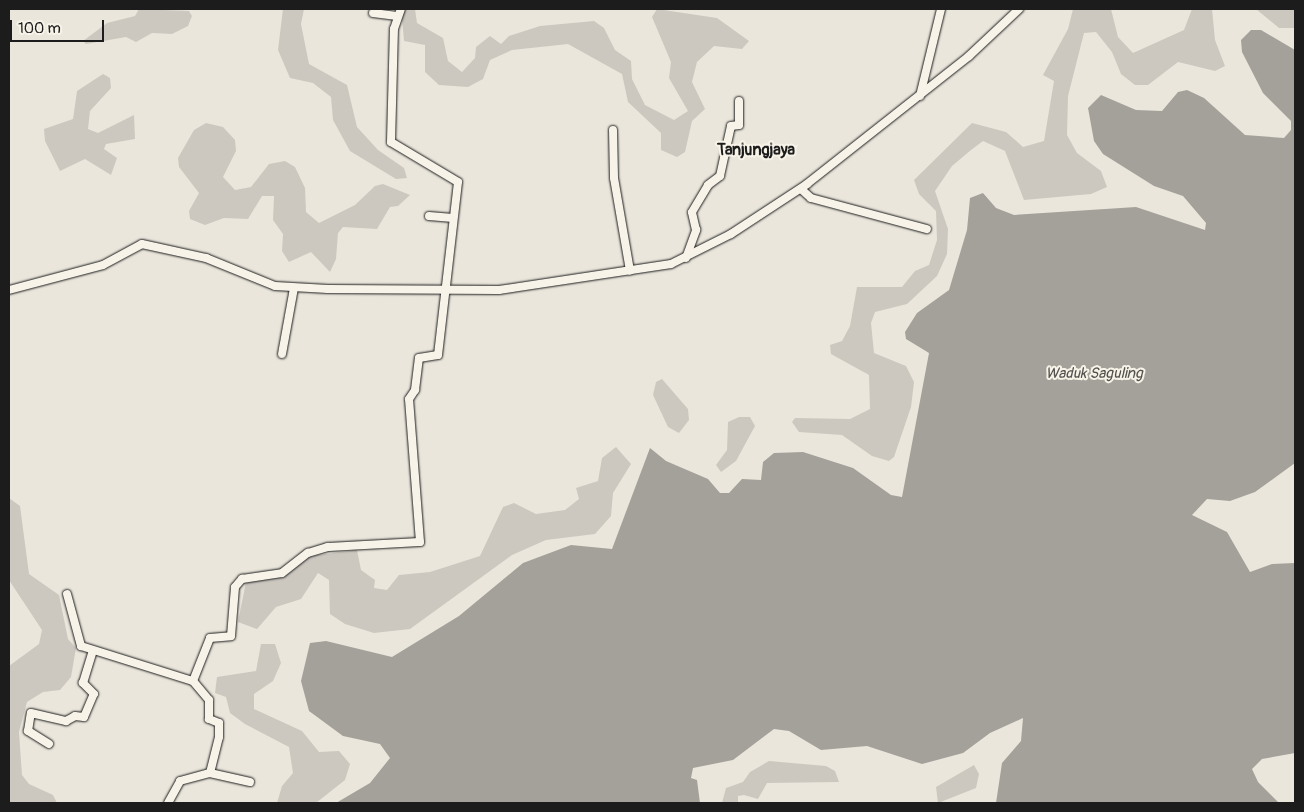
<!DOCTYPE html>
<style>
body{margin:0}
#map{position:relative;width:1304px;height:812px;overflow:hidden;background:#eae6dc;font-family:Pangolin,sans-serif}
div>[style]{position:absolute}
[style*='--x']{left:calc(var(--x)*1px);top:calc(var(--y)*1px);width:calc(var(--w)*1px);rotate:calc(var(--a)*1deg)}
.green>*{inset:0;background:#ccc8c0}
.water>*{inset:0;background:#a3a19a}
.roads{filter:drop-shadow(0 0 1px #1c1c1c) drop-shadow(0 0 1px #1c1c1c)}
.minor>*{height:8px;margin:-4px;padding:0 4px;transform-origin:4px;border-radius:4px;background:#f7f3e8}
span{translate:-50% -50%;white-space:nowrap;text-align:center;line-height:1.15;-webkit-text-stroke:4px #f7f3e8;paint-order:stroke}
.water-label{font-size:15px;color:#52514e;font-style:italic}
.quarter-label{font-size:16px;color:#1c1c1c;font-weight:700}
.frame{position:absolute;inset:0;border:10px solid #1c1c1c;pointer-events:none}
.scale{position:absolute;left:10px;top:20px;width:94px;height:22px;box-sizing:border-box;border:2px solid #1c1c1c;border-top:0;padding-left:6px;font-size:15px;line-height:18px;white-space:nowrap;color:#1c1c1c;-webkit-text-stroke:4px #f7f3e8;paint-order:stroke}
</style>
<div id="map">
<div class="green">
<div style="clip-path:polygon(139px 9px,189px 11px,192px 16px,188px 26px,172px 34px,152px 33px,136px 42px,126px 37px,86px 44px,83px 41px,107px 23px,135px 16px)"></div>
<div style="clip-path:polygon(283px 9px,304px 9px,301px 24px,309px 64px,347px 85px,357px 127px,378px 150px,404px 168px,407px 178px,396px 179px,350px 151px,333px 120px,331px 97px,313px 83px,290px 78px,278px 50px)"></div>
<div style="clip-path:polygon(406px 9px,415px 9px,417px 23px,443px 38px,448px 61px,462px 72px,475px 58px,476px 47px,490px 36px,501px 44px,509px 36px,540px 26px,594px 21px,604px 28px,615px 50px,631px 61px,632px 79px,645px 105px,674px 120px,688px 111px,669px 78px,671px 62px,652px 17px,657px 9px,717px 18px,749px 41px,742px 49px,714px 46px,697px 62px,692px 82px,705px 109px,692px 121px,685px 152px,677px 157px,661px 150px,661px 133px,628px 102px,622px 74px,568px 44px,512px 50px,490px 60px,483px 79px,468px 87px,439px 85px,425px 72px,425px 45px,404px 41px,402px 18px)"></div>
<div style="clip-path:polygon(1073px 9px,1111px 9px,1118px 37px,1133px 53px,1184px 30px,1192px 9px,1212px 9px,1215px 40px,1225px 66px,1215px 71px,1178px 62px,1148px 85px,1135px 85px,1121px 74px,1112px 52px,1096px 32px,1084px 33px,1068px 96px,1067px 135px,1077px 153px,1101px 171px,1107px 187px,1091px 194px,1024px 200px,1005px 151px,983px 141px,971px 150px,952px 166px,935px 191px,948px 229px,947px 254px,937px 276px,907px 304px,875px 312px,871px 323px,874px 353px,906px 366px,914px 382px,911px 407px,894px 457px,889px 461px,872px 456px,842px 435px,799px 432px,792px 422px,795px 418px,850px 419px,870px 409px,869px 375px,831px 354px,830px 345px,842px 341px,850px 326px,857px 287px,902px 287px,915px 271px,929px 265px,937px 240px,936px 211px,919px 194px,914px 180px,972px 123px,1006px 132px,1023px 147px,1044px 141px,1054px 81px,1043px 75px,1068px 29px)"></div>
<div style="clip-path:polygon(1256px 9px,1295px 9px,1295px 28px,1279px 28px)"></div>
<div style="clip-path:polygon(103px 74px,110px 78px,111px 88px,90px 111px,88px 129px,98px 133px,134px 115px,135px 139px,106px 144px,104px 149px,117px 158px,111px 175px,85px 159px,60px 171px,45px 141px,44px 129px,73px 119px,77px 91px)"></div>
<div style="clip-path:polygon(206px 123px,223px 127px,235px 140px,236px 151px,223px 177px,235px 190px,251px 187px,269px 164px,285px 161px,295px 167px,305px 188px,306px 212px,319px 223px,355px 205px,375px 186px,383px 184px,410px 195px,398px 206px,390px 207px,377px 229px,343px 227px,338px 233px,336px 259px,330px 272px,311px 252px,289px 262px,282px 251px,283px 234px,273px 220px,274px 196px,262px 196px,248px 219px,224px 218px,205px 225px,190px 219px,189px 211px,199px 193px,179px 167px,178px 158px,194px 130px)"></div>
<div style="clip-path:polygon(662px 379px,688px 409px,689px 420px,679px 433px,668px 427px,653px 395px,656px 382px)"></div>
<div style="clip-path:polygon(739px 417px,750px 417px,755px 426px,736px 461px,721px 472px,716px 465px,727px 450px,728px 422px)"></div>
<div style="clip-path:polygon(616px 447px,631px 464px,613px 493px,611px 516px,595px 534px,546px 540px,512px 555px,410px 629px,374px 633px,345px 624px,330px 614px,329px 580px,318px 573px,301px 599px,276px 607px,257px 629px,238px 622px,246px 582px,276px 577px,309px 556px,357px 550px,361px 570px,375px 580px,374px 588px,387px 590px,399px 575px,430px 572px,480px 556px,503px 507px,514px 503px,536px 514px,565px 510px,579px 499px,576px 488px,598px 481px,602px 458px)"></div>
<div style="clip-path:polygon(9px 498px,20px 506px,29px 574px,59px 595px,68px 639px,76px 648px,71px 677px,60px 690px,43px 692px,27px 702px,19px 732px,22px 775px,29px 784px,53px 795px,57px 803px,9px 803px,9px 666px,39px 644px,42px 630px,9px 580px)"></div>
<div style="clip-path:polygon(261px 644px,275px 644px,281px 663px,273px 681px,254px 694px,254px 709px,302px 731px,319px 752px,339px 751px,350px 764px,345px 780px,316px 803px,277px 803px,282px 786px,293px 773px,289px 747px,245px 724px,230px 713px,226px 697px,215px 693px,217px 677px,256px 671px)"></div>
<div style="clip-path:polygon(769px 761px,826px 766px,835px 771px,839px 782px,767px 783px,758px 799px,744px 795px,738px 796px,738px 803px,722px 803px,726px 788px,743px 782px,750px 772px)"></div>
<div style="clip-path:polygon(974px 765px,979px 774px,976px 788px,938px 803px,936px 787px)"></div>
</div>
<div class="water">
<div style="clip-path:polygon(1251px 30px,1261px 30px,1295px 50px,1295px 463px,1255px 492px,1230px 501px,1207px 499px,1192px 515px,1227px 532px,1250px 572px,1272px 564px,1295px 563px,1295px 753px,1262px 759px,1252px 769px,1258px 782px,1279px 803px,996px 803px,1002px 763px,1021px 741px,1023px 718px,990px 733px,963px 753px,922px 764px,867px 746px,821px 750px,789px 731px,774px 729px,733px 760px,693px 768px,691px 778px,697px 780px,700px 803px,336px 803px,370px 783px,390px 758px,380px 744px,343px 736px,309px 711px,301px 681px,310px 643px,326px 641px,392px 657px,459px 616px,523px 563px,571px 545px,612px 549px,650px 448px,666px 461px,708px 479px,720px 493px,729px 493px,742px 479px,761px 480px,763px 462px,774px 453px,803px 452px,853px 468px,891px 495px,902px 497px,929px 353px,906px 339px,905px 332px,917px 313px,949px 290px,967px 230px,970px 198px,983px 193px,996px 208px,1014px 215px,1136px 207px,1205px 230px,1206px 223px,1183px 196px,1154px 186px,1103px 154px,1094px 141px,1088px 108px,1101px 95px,1136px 110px,1162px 111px,1178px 92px,1187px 90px,1204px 98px,1245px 135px,1284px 138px,1291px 130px,1291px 121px,1263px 93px,1242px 52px,1241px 40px)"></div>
</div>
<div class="roads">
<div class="minor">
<div style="--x:373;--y:13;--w:24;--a:7"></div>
<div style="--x:920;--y:96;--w:89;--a:-76.4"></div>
<div style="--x:613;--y:130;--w:48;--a:88.8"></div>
<div style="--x:614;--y:178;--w:94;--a:80.2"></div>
<div style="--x:801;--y:189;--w:13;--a:42"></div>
<div style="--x:811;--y:198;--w:120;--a:15"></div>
<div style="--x:429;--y:216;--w:24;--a:5"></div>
<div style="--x:686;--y:258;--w:30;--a:-70"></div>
<div style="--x:696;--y:230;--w:18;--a:-103"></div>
<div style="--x:692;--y:212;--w:31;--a:-59"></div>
<div style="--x:708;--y:185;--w:15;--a:-37"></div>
<div style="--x:720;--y:176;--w:51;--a:-77.6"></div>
<div style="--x:731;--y:126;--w:8;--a:-7"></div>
<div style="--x:739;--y:125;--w:24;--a:-90"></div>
<div style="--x:9;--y:290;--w:97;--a:-14.9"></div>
<div style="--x:103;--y:265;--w:44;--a:-28.3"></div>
<div style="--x:142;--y:244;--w:66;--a:12.3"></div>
<div style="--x:206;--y:258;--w:74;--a:22.1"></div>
<div style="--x:275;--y:286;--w:53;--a:3.2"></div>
<div style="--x:328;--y:289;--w:171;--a:0.3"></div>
<div style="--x:499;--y:290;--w:174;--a:-8.6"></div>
<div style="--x:671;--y:264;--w:67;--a:-26.6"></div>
<div style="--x:731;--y:234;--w:91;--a:-33.3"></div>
<div style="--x:807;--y:184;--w:206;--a:-38.3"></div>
<div style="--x:969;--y:56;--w:69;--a:-43.2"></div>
<div style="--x:282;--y:354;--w:67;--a:-79.7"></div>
<div style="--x:67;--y:594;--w:54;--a:74.9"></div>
<div style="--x:81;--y:646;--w:117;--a:17.4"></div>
<div style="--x:193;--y:681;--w:46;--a:-68.4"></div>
<div style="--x:210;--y:638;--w:21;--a:-5"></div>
<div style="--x:231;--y:636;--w:49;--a:-85.3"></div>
<div style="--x:235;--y:587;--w:11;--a:-49"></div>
<div style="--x:242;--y:579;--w:40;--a:-8.5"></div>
<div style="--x:282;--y:573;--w:33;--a:-38"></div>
<div style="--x:308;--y:553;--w:21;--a:-17"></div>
<div style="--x:328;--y:547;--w:92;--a:-3.1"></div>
<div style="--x:420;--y:542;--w:143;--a:-94.4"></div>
<div style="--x:409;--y:399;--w:11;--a:-56"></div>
<div style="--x:415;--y:390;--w:32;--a:-83"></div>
<div style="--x:419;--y:358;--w:19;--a:-9"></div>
<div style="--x:438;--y:355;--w:174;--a:-83.4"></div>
<div style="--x:458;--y:182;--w:78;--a:-149.2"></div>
<div style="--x:391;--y:142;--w:113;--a:-88.5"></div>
<div style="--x:394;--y:29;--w:21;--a:-71"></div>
<div style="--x:49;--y:744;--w:25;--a:-148"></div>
<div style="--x:28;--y:731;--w:18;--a:-81"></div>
<div style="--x:31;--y:713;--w:36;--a:13"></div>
<div style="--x:66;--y:721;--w:10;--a:-29"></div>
<div style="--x:75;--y:716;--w:9;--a:6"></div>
<div style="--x:84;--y:717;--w:25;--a:-67"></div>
<div style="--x:94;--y:694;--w:16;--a:-135"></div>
<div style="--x:83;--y:683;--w:34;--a:-73"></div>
<div style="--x:210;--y:773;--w:41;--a:12.7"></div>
<div style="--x:168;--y:803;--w:25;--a:-61"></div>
<div style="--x:180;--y:781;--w:31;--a:-15"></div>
<div style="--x:210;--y:773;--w:37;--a:-76"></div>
<div style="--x:219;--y:737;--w:14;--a:-90"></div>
<div style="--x:219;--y:723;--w:11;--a:-158"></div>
<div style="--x:209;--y:719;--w:19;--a:-90"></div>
<div style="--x:209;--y:700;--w:25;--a:-130"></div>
</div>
</div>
<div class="water-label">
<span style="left:1094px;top:374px">Waduk Saguling</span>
</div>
<div class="quarter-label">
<span style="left:756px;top:150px">Tanjungjaya</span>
</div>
<div class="frame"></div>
<div class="scale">100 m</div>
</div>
